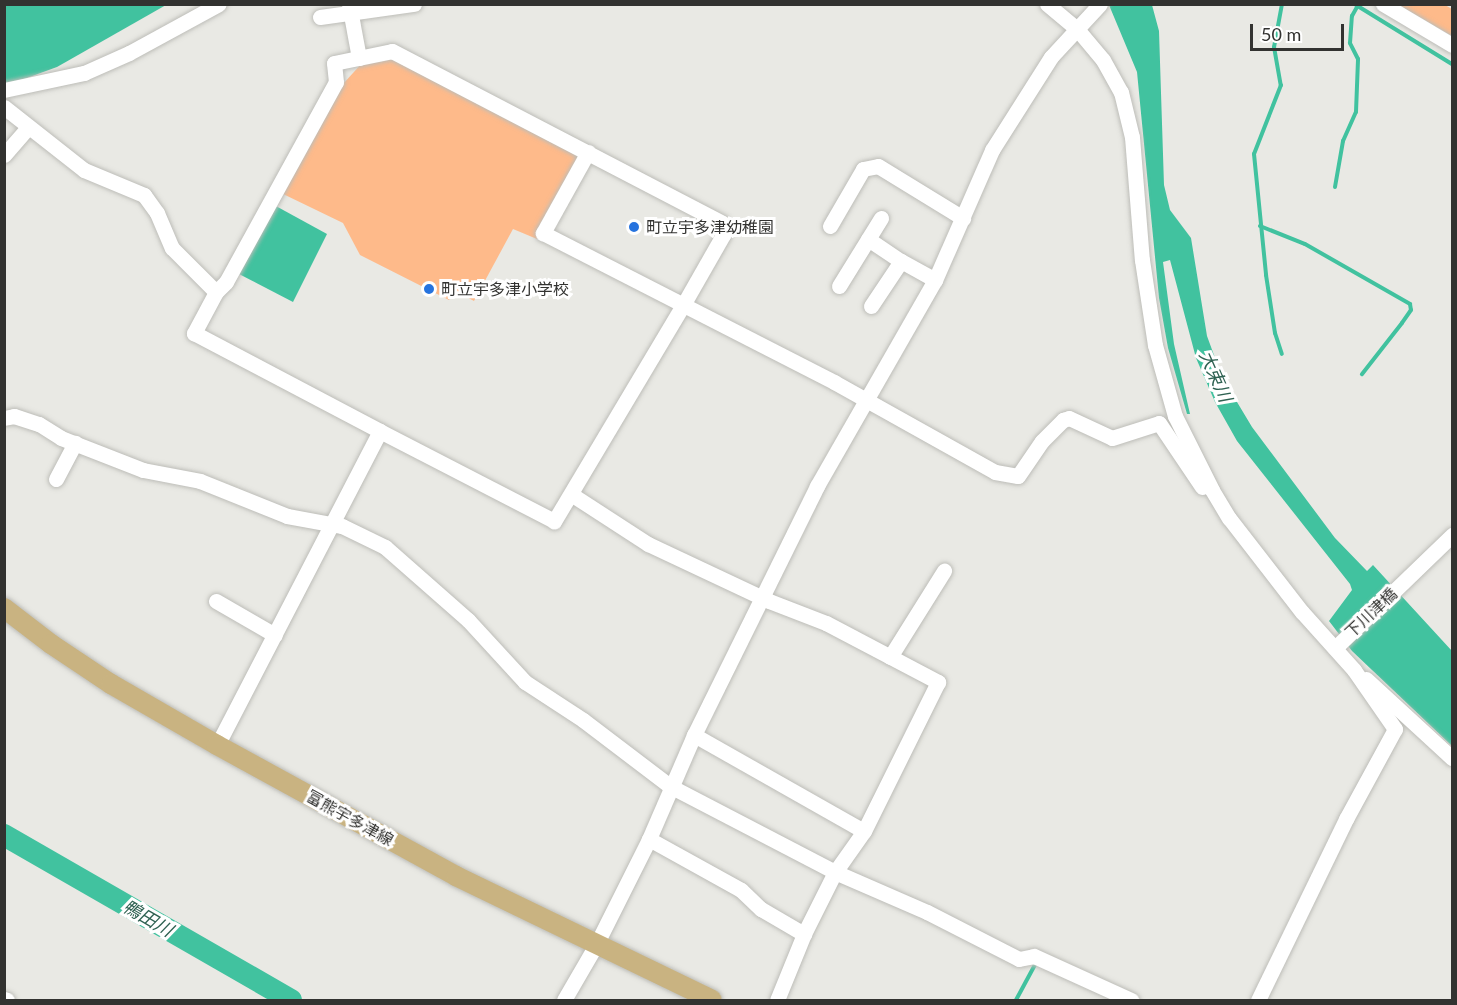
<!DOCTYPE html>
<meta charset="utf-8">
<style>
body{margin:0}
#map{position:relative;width:1457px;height:1005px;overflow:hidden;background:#e9e9e4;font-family:Lato,"Noto Sans JP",sans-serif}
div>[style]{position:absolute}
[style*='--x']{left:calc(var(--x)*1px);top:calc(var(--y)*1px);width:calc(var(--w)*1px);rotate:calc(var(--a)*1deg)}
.green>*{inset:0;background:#feba8a}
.water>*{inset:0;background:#41c29f}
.stream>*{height:4px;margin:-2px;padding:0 2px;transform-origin:2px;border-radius:2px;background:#41c29f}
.river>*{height:22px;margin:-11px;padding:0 11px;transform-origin:11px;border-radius:11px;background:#41c29f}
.roads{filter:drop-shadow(0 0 2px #bdbdb8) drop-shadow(0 0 2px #bdbdb8)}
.minor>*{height:15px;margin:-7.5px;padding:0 7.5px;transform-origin:7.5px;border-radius:7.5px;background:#fff}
.major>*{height:20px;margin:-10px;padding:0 10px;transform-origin:10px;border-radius:10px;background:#c9b381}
.dots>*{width:16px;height:16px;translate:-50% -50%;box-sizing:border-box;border:3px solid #fff;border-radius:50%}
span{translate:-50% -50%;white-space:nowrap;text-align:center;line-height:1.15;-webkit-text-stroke:6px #fff;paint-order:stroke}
.poi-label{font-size:16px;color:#323230}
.left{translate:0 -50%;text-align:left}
.street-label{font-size:16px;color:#323230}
.water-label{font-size:18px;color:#2f6252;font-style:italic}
.frame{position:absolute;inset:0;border:6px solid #323230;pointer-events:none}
.scale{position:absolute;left:1250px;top:24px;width:94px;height:27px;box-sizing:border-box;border:3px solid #323230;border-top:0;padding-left:8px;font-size:18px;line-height:21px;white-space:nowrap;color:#323230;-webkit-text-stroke:4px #fff;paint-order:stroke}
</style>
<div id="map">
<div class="green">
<div style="clip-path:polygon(1399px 5px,1445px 5px,1452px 9px,1452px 36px)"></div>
<div style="clip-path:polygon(391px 57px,581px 154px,537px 239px,513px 229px,474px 301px,454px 290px,449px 300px,360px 255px,343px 223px,281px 193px,343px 84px,363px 62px)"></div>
</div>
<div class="water">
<div style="clip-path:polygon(5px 5px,166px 5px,57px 67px,5px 86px)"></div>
<div style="clip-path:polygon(1109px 5px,1152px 5px,1159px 31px,1164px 185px,1170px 210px,1191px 238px,1207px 336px,1222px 377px,1252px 427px,1335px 538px,1367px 571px,1373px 565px,1452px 651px,1452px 746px,1352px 651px,1329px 621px,1352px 590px,1350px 584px,1237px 441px,1215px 402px,1196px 358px,1170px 260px,1163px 262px,1174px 344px,1190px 414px,1187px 414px,1168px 348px,1159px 298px,1137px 72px)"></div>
<div style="clip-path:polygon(274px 205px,327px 234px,293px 302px,237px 273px)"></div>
</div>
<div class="stream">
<div style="--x:1282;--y:4;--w:44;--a:100.5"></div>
<div style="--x:1274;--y:47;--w:39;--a:80"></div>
<div style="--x:1281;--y:85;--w:74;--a:111.4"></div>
<div style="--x:1254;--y:154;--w:122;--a:84.3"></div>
<div style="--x:1266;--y:275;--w:59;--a:81.2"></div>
<div style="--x:1275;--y:333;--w:22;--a:72"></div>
<div style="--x:1356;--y:5;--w:113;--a:31.6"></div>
<div style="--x:1335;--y:187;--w:47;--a:-80.1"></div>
<div style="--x:1343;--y:141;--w:32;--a:-66"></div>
<div style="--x:1356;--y:112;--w:53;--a:-87.8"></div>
<div style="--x:1358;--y:59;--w:18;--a:-117"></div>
<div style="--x:1350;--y:43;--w:27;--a:-86"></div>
<div style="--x:1352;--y:16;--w:13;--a:-61"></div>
<div style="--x:1260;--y:226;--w:48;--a:21.8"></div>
<div style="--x:1305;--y:244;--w:121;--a:29.7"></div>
<div style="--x:1410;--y:304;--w:6;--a:81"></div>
<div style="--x:1411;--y:310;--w:16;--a:125"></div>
<div style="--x:1402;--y:323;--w:65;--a:128.1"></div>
<div style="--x:1016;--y:1000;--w:44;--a:-61.7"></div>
</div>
<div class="river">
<div style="--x:4;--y:835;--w:331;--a:29.9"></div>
</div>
<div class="roads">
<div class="minor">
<div style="--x:349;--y:4;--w:55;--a:79.5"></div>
<div style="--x:1047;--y:4;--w:39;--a:40"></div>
<div style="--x:1077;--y:29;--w:40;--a:50"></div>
<div style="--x:1103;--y:60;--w:37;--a:61"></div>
<div style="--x:1121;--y:92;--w:46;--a:76.3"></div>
<div style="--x:1132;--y:137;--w:123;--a:85.4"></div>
<div style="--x:1142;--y:260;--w:86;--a:81.3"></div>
<div style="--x:1155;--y:345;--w:74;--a:74.3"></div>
<div style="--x:1175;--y:416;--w:83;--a:63.4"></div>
<div style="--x:1212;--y:490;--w:33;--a:59"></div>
<div style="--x:1229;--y:518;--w:119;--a:52.2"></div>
<div style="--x:1302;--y:612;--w:78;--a:48.1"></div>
<div style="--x:1354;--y:670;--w:72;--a:55.2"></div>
<div style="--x:1395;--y:729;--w:102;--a:118.6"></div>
<div style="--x:1346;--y:819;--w:201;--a:115.9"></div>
<div style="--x:1383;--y:4;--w:80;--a:30.7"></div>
<div style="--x:320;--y:17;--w:95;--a:-7.9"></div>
<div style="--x:4;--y:90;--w:82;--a:-12"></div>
<div style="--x:84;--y:73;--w:49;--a:-24"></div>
<div style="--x:129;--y:53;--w:102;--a:-28.6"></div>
<div style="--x:4;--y:107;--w:102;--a:38.2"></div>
<div style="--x:84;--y:170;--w:65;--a:22.6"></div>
<div style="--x:144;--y:195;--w:22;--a:54"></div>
<div style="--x:157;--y:213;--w:38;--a:67"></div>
<div style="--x:172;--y:248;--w:62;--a:45"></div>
<div style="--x:216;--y:292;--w:47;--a:118.2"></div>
<div style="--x:194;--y:333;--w:210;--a:27.8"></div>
<div style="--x:380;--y:431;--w:354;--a:117.4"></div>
<div style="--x:588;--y:152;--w:93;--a:119.1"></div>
<div style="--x:543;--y:233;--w:327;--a:27.1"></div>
<div style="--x:834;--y:382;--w:184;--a:29.2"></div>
<div style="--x:995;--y:472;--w:23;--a:10"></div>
<div style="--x:1018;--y:476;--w:42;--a:-55.6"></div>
<div style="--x:1042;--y:441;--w:30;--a:-45"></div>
<div style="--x:1063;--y:420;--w:6;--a:-18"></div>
<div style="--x:1069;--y:418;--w:47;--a:24.9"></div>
<div style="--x:1112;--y:438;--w:49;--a:-17.7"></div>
<div style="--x:1159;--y:423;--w:77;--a:56.1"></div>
<div style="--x:4;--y:155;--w:37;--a:-49"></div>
<div style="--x:830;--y:226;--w:66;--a:-59.9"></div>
<div style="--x:863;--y:169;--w:15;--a:-11"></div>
<div style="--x:878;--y:166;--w:100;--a:31.5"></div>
<div style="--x:868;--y:239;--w:40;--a:34"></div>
<div style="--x:839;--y:286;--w:80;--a:-58.3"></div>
<div style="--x:216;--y:292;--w:14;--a:-45"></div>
<div style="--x:226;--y:282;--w:228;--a:-61.2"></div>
<div style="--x:336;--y:82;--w:19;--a:-96"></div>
<div style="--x:334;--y:63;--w:59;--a:-11.7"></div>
<div style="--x:392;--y:51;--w:372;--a:27.5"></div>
<div style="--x:722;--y:223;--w:12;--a:85"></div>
<div style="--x:723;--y:235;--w:81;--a:119.7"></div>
<div style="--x:683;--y:305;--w:252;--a:120.8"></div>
<div style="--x:554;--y:521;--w:196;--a:-152.7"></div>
<div style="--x:871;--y:306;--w:54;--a:-56.3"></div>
<div style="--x:901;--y:261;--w:39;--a:29"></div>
<div style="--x:4;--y:418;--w:10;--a:-11"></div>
<div style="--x:14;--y:416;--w:26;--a:18"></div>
<div style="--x:39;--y:424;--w:26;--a:32"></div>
<div style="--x:61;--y:438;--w:88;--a:21.3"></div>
<div style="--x:143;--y:470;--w:58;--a:10.9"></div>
<div style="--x:200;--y:481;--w:94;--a:21.9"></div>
<div style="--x:287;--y:516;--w:56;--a:10.3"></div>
<div style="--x:342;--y:526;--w:48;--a:26"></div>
<div style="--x:385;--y:547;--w:111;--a:41.3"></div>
<div style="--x:468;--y:620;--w:84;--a:47.4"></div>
<div style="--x:525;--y:682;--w:69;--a:33.2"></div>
<div style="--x:583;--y:720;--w:109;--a:37.2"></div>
<div style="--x:670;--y:786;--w:186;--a:27.5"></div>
<div style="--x:835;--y:872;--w:100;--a:23.5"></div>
<div style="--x:927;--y:912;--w:103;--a:27.1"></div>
<div style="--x:1019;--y:959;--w:15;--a:-11"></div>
<div style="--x:1034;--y:956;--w:107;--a:24.4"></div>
<div style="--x:56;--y:479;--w:41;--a:-62.2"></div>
<div style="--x:571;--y:494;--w:92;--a:33"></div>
<div style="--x:648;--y:544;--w:134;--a:25.2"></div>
<div style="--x:769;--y:601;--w:61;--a:21.1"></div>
<div style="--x:826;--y:623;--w:127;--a:27.8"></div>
<div style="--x:938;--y:682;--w:166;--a:116.4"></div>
<div style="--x:864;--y:831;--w:50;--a:125.3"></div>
<div style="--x:835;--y:872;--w:69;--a:116.6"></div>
<div style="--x:804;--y:934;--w:71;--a:112.2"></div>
<div style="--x:216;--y:601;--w:68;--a:30"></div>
<div style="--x:1335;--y:648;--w:163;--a:-44"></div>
<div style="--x:890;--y:657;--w:102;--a:-57.9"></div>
<div style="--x:1366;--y:679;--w:117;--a:42.6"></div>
<div style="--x:694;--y:735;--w:195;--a:29.5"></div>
<div style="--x:649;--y:839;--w:105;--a:29"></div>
<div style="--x:741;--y:890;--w:28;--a:44"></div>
<div style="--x:761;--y:909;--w:50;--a:30.2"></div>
<div style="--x:4;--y:999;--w:3;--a:18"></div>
<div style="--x:564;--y:1000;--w:66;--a:-59.9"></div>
<div style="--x:597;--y:943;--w:116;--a:-63.4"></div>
<div style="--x:649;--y:839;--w:113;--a:-66.6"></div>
<div style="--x:694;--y:735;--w:278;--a:-63.7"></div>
<div style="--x:817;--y:486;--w:237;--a:-60.2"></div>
<div style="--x:935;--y:280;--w:142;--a:-66.3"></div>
<div style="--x:992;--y:150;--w:110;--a:-57.6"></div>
<div style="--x:1051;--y:57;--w:72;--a:-47.2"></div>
</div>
<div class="major">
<div style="--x:4;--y:608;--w:59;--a:37.5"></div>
<div style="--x:51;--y:644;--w:72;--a:33.7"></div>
<div style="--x:111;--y:684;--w:122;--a:29.9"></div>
<div style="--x:217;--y:745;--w:273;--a:28.7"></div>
<div style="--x:456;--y:876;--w:284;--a:25.8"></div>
</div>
</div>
<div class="dots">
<div style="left:634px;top:227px;background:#2673de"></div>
<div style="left:429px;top:289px;background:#2673de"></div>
</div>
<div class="poi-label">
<span class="left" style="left:646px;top:227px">町立宇多津幼稚園</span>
<span class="left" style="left:441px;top:289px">町立宇多津小学校</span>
</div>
<div class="street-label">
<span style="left:1371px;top:613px;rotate:-43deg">下川津橋</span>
<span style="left:350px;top:818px;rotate:29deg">富熊宇多津線</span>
</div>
<div class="water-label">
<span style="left:1216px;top:376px;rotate:66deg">大束川</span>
<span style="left:148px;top:918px;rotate:30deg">鴨田川</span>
</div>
<div class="frame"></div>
<div class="scale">50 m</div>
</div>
